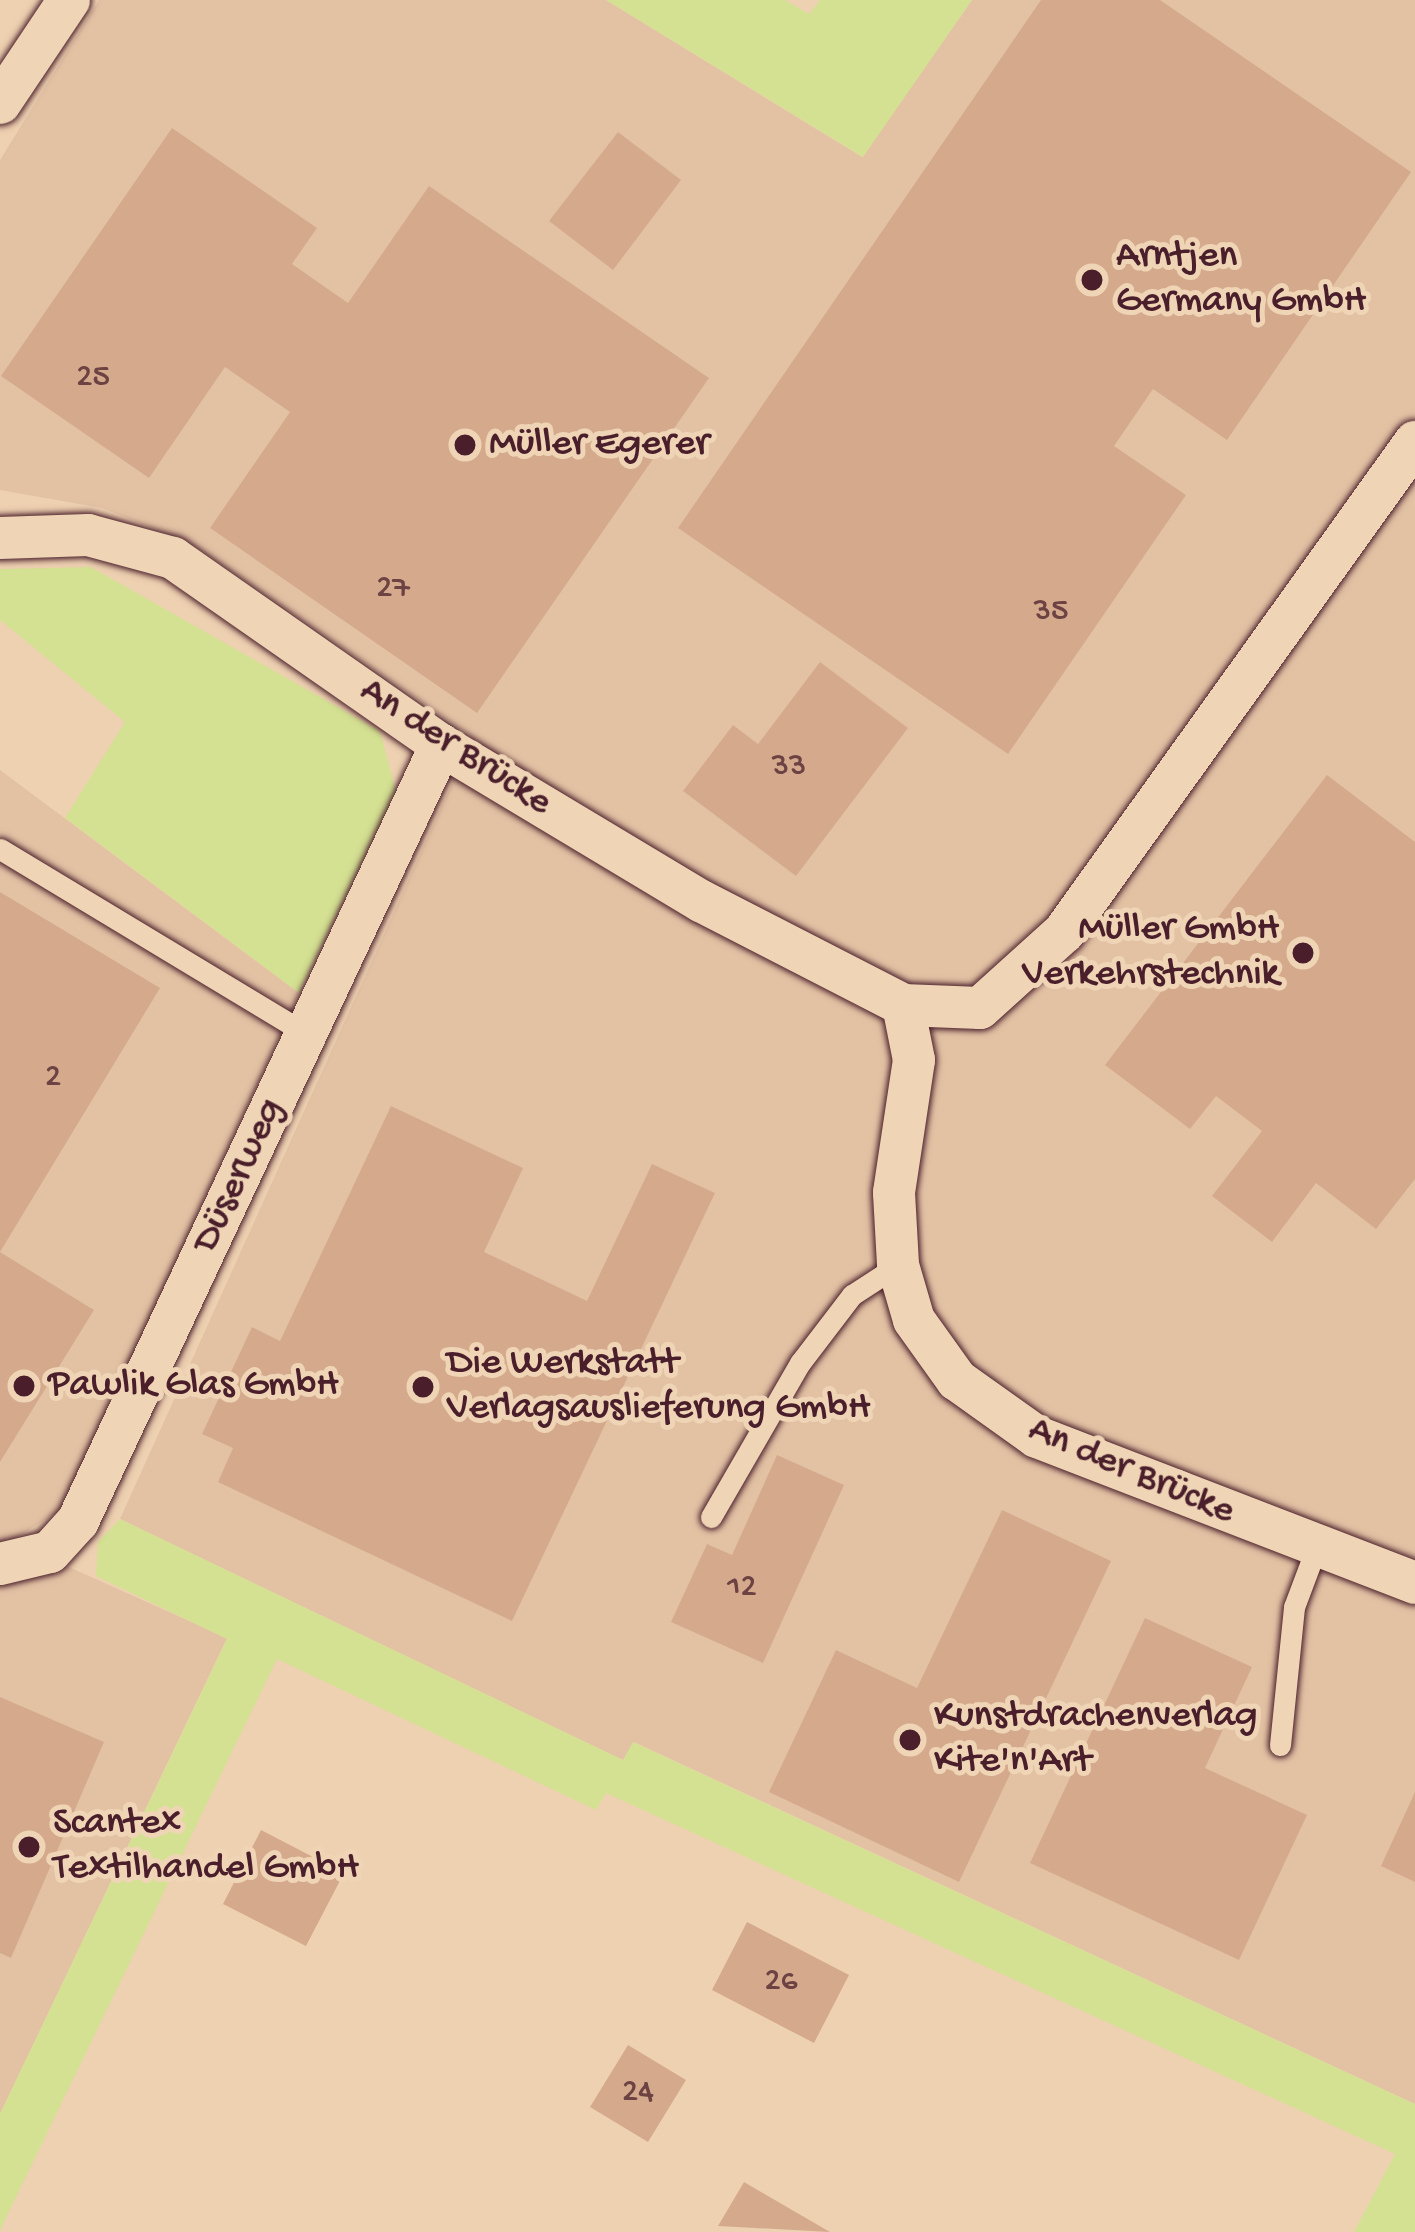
<!DOCTYPE html>
<meta charset="utf-8">
<style>
body{margin:0}
#map{position:relative;width:1415px;height:2232px;overflow:hidden;background:#eed1b1;font-family:"Gochi Hand",sans-serif}
div>[style]{position:absolute}
[style*='--x']{left:calc(var(--x)*1px);top:calc(var(--y)*1px);width:calc(var(--w)*1px);rotate:calc(var(--a)*1deg)}
.built>*{inset:0;background:#e3c2a4}
.green>*{inset:0;background:#d4e092}
.building>*{inset:0;background:#d5aa8c}
.roads{filter:drop-shadow(0 0 3px #4a1f2b) drop-shadow(0 0 3px #4a1f2b)}
.lane>*{height:21px;margin:-10.5px;padding:0 10.5px;transform-origin:10.5px;border-radius:10.5px;background:#efd5b6}
.street>*{height:42px;margin:-21px;padding:0 21px;transform-origin:21px;border-radius:21px;background:#efd5b6}
.dots>*{width:33px;height:33px;translate:-50% -50%;box-sizing:border-box;border:6px solid #efd5b6;border-radius:50%}
span{translate:-50% -50%;white-space:nowrap;text-align:center;line-height:1.15;-webkit-text-stroke:10px #efd5b6;paint-order:stroke}
.number-label{font-size:33px;color:#6d4243}
.number-label span{-webkit-text-stroke-width:0}
.poi-label{font-size:39px;color:#4a1f2b}
.left{translate:0 -50%;text-align:left}
.right{translate:-100% -50%;text-align:right}
.street-label{font-size:39px;color:#4a1f2b}
</style>
<div id="map">
<div class="built">
<div style="clip-path:polygon(99px 0,606px 0,862px 157px,972px 0,1415px 0,1415px 2104px,634px 1742px,623px 1760px,120px 1519px,473px 737px,191px 543px,102px 508px,0 490px,0 160px)"></div>
<div style="clip-path:polygon(0 770px,299px 993px,62px 1509px,11px 1541px,227px 1638px,0 2114px)"></div>
</div>
<div class="green">
<div style="clip-path:polygon(606px 0,785px 0,809px 14px,820px 0,972px 0,863px 157px)"></div>
<div style="clip-path:polygon(91px 567px,380px 731px,396px 791px,299px 993px,65px 818px,125px 722px,0 620px,0 569px)"></div>
<div style="clip-path:polygon(120px 1519px,623px 1760px,633px 1742px,1415px 2104px,1415px 2232px,1354px 2232px,1395px 2154px,606px 1793px,596px 1810px,277px 1659px,0 2230px,0 2114px,227px 1639px,96px 1576px,98px 1542px)"></div>
</div>
<div class="building">
<div style="clip-path:polygon(1041px 0,1160px 0,1411px 172px,1227px 440px,1153px 389px,1114px 446px,1186px 495px,1008px 754px,678px 528px)"></div>
<div style="clip-path:polygon(172px 128px,317px 228px,292px 264px,348px 303px,429px 186px,709px 378px,477px 713px,210px 528px,290px 412px,225px 367px,149px 478px,1px 376px)"></div>
<div style="clip-path:polygon(618px 132px,681px 180px,613px 270px,549px 221px)"></div>
<div style="clip-path:polygon(820px 662px,908px 728px,796px 876px,683px 791px,733px 725px,758px 744px)"></div>
<div style="clip-path:polygon(1327px 775px,1415px 842px,1415px 1179px,1376px 1229px,1316px 1183px,1272px 1242px,1212px 1196px,1262px 1131px,1216px 1096px,1190px 1129px,1105px 1065px)"></div>
<div style="clip-path:polygon(0 892px,160px 988px,0 1252px,94px 1310px,0 1462px)"></div>
<div style="clip-path:polygon(391px 1106px,523px 1168px,484px 1252px,587px 1301px,652px 1164px,715px 1193px,512px 1621px,218px 1482px,233px 1448px,202px 1434px,252px 1327px,280px 1341px)"></div>
<div style="clip-path:polygon(777px 1455px,844px 1485px,763px 1663px,671px 1622px,707px 1544px,732px 1555px)"></div>
<div style="clip-path:polygon(1002px 1510px,1111px 1561px,959px 1882px,769px 1792px,836px 1650px,917px 1688px)"></div>
<div style="clip-path:polygon(1145px 1618px,1252px 1667px,1205px 1768px,1307px 1815px,1239px 1960px,1030px 1863px)"></div>
<div style="clip-path:polygon(0 1697px,104px 1742px,11px 1958px,0 1953px)"></div>
<div style="clip-path:polygon(1415px 1792px,1415px 1882px,1381px 1866px)"></div>
<div style="clip-path:polygon(261px 1830px,344px 1873px,306px 1946px,223px 1904px)"></div>
<div style="clip-path:polygon(747px 1922px,849px 1975px,814px 2043px,712px 1990px)"></div>
<div style="clip-path:polygon(628px 2045px,686px 2080px,648px 2142px,590px 2107px)"></div>
<div style="clip-path:polygon(744px 2182px,830px 2232px,718px 2226px)"></div>
</div>
<div class="roads">
<div class="lane">
<div style="--x:0;--y:849;--w:358;--a:31.1"></div>
<div style="--x:711;--y:1517;--w:178;--a:-60"></div>
<div style="--x:800;--y:1363;--w:86;--a:-52.6"></div>
<div style="--x:852;--y:1295;--w:55;--a:-33.1"></div>
<div style="--x:1280;--y:1745;--w:139;--a:-84.2"></div>
<div style="--x:1294;--y:1607;--w:68;--a:-69.4"></div>
</div>
<div class="street">
<div style="--x:0;--y:103;--w:124;--a:-56.2"></div>
<div style="--x:0;--y:538;--w:88;--a:-2"></div>
<div style="--x:88;--y:535;--w:88;--a:15.1"></div>
<div style="--x:173;--y:558;--w:327;--a:34.9"></div>
<div style="--x:441;--y:745;--w:303;--a:31"></div>
<div style="--x:701;--y:901;--w:227;--a:27.2"></div>
<div style="--x:903;--y:1005;--w:77;--a:2.2"></div>
<div style="--x:980;--y:1008;--w:113;--a:-42.1"></div>
<div style="--x:1064;--y:932;--w:603;--a:-54.38"></div>
<div style="--x:903;--y:1005;--w:56;--a:78.7"></div>
<div style="--x:914;--y:1060;--w:134;--a:98.6"></div>
<div style="--x:894;--y:1193;--w:72;--a:86.8"></div>
<div style="--x:898;--y:1265;--w:57;--a:73.8"></div>
<div style="--x:914;--y:1320;--w:74;--a:54.4"></div>
<div style="--x:957;--y:1380;--w:98;--a:35.5"></div>
<div style="--x:1037;--y:1437;--w:405;--a:21.1"></div>
<div style="--x:0;--y:1564;--w:51;--a:-13.5"></div>
<div style="--x:50;--y:1552;--w:42;--a:-47.9"></div>
<div style="--x:78;--y:1521;--w:857;--a:-64.93"></div>
</div>
</div>
<div class="dots">
<div style="left:1092px;top:280px;background:#4a1f2b"></div>
<div style="left:465px;top:445px;background:#4a1f2b"></div>
<div style="left:1303px;top:953px;background:#4a1f2b"></div>
<div style="left:24px;top:1386px;background:#4a1f2b"></div>
<div style="left:423px;top:1387px;background:#4a1f2b"></div>
<div style="left:910px;top:1740px;background:#4a1f2b"></div>
<div style="left:29px;top:1847px;background:#4a1f2b"></div>
</div>
<div class="number-label">
<span style="left:93px;top:379px">25</span>
<span style="left:393px;top:590px">27</span>
<span style="left:1051px;top:613px">35</span>
<span style="left:789px;top:768px">33</span>
<span style="left:53px;top:1079px">2</span>
<span style="left:742px;top:1589px">12</span>
<span style="left:781px;top:1983px">26</span>
<span style="left:638px;top:2094px">24</span>
</div>
<div class="poi-label">
<span class="left" style="left:1116px;top:280px">Arntjen<br>Germany GmbH</span>
<span class="left" style="left:489px;top:445px">Müller Egerer</span>
<span class="right" style="left:1279px;top:953px">Müller GmbH<br>Verkehrstechnik</span>
<span class="left" style="left:447px;top:1387px">Die Werkstatt<br>Verlagsauslieferung GmbH</span>
<span class="left" style="left:48px;top:1386px">Pawlik Glas GmbH</span>
<span class="left" style="left:934px;top:1740px">Kunstdrachenverlag<br>Kite'n'Art</span>
<span class="left" style="left:53px;top:1847px">Scantex<br>Textilhandel GmbH</span>
</div>
<div class="street-label">
<span style="left:455px;top:748px;rotate:33deg">An der Brücke</span>
<span style="left:240px;top:1176px;rotate:-65deg">Düserweg</span>
<span style="left:1131px;top:1472px;rotate:23deg">An der Brücke</span>
</div>
</div>
